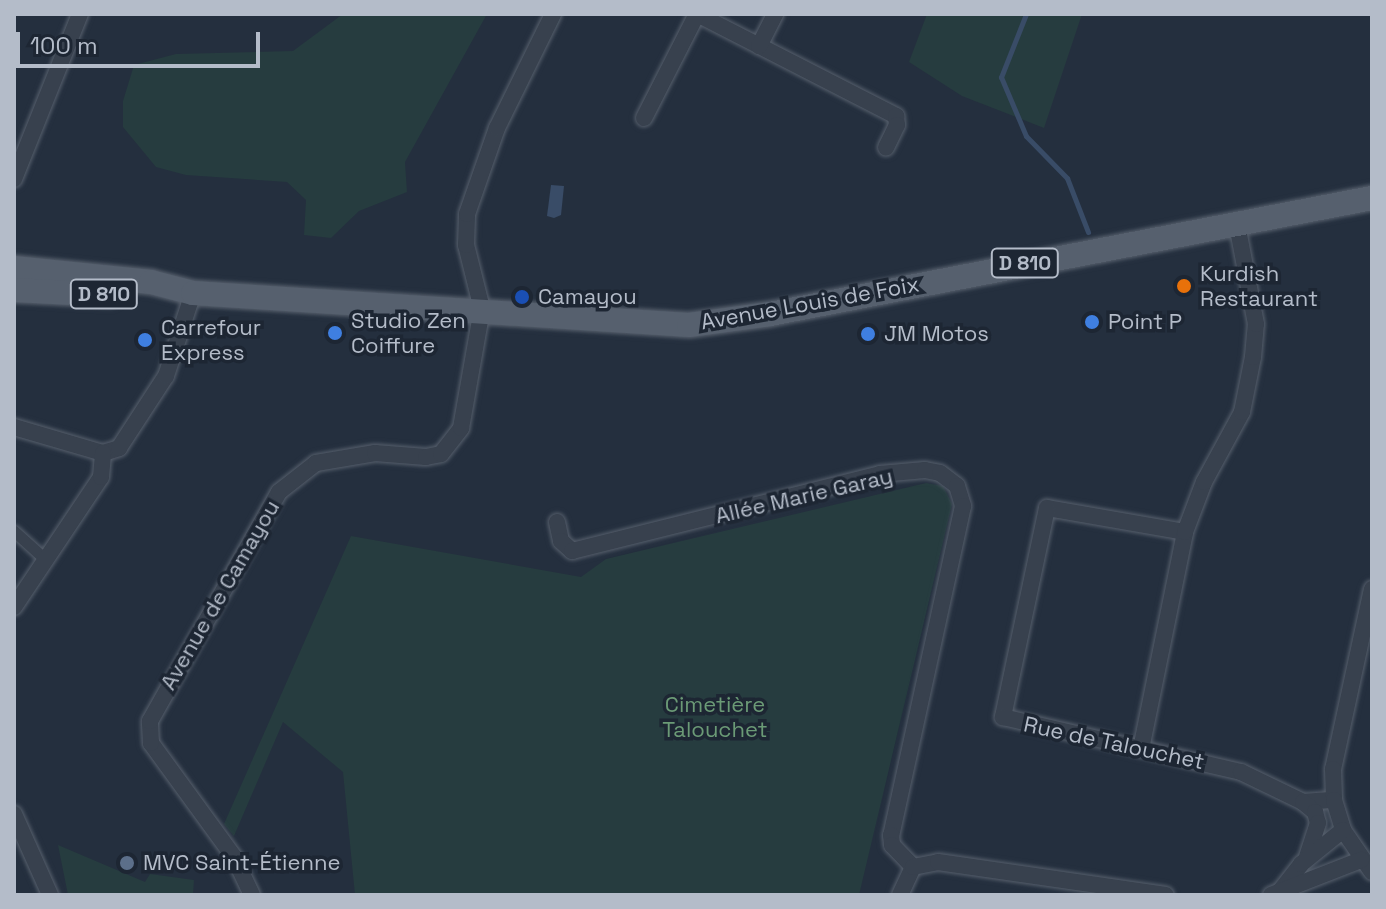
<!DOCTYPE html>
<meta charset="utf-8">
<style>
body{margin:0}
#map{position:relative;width:1386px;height:909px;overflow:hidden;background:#242f3e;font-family:"Space Grotesk",sans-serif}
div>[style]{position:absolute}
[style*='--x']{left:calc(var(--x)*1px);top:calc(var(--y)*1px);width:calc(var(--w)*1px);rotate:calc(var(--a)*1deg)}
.green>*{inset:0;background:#263c3f}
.water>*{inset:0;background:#394c67}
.stream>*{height:5px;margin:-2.5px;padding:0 2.5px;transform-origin:2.5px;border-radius:2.5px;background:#394c67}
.roads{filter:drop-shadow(0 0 2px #565f6c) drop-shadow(0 0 2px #565f6c)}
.pedestrian>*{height:11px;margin:-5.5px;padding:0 5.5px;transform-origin:5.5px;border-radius:5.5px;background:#38414e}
.minor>*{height:16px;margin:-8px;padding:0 8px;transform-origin:8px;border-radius:8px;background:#38414e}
.primary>*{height:24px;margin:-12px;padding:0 12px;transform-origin:12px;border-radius:12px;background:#56606e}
.dots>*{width:22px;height:22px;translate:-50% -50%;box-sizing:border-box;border:4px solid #1d2633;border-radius:50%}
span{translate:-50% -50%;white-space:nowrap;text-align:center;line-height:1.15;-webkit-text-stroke:7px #1d2633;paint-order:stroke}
.shield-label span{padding:2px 6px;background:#1d2633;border:2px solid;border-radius:6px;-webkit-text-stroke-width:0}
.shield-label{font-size:20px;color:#b4bcc9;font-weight:700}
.poi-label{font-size:22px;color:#b4bcc9}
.left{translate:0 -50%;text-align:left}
.street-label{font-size:22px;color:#b4bcc9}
.park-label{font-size:22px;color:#6b9a76}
.frame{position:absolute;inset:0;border:16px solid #b4bcc9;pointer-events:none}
.scale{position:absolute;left:16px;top:32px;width:244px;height:36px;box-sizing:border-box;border:4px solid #b4bcc9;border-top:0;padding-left:10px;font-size:24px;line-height:28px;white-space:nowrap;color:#b4bcc9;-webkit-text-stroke:6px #1d2633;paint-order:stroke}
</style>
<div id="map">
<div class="green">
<div style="clip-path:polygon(343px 14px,487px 14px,405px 162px,407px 192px,359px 211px,331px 238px,304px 235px,306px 200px,287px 182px,186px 175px,156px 167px,123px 127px,123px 101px,134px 65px,176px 54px,293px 51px)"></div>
<div style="clip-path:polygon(927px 14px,1082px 14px,1044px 128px,962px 96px,909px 62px)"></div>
<div style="clip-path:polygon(926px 483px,943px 486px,952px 504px,859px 895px,355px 895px,343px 772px,283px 722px,234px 836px,224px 824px,351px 536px,581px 577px,606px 559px)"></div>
<div style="clip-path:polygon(58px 845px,145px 882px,150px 874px,194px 880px,193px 895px,68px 895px)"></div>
</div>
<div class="water">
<div style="clip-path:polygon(551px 185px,564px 186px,561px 215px,554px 218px,547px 216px)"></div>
</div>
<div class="stream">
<div style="--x:1026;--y:14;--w:68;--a:111.6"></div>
<div style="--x:1001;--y:77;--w:64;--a:67"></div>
<div style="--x:1026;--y:136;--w:59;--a:45.7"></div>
<div style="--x:1067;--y:178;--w:58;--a:68.7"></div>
</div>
<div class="roads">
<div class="pedestrian">
<div style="--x:14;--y:531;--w:43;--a:42.2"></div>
</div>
<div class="minor">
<div style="--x:697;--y:14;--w:224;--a:27.1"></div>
<div style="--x:896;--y:116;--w:9;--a:84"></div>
<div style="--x:897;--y:125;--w:25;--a:116"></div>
<div style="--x:759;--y:46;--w:36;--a:-63"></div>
<div style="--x:644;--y:118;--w:117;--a:-63"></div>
<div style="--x:14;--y:179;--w:178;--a:-68.2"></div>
<div style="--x:14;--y:427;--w:93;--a:16.3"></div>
<div style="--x:103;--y:453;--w:17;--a:-17"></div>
<div style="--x:119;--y:448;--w:86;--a:-56.9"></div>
<div style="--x:166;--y:376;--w:87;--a:-72"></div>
<div style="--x:557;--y:522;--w:19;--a:78"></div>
<div style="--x:561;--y:541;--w:15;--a:42"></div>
<div style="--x:572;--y:551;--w:317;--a:-14"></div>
<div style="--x:880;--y:474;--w:45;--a:-5.1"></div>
<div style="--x:925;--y:470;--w:15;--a:11"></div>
<div style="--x:940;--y:473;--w:21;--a:37"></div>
<div style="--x:957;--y:486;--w:21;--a:73"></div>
<div style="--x:963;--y:506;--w:337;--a:102.3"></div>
<div style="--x:891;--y:835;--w:10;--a:84"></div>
<div style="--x:892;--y:845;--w:30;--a:46"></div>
<div style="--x:1185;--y:532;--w:140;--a:-170.1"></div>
<div style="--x:1047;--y:508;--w:214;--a:101.9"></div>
<div style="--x:1003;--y:717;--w:244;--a:13"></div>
<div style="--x:1241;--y:772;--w:69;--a:25.8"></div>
<div style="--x:1303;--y:802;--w:31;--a:-4"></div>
<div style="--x:1372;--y:589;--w:184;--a:102.2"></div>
<div style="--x:1333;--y:769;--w:31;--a:88"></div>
<div style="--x:1334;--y:800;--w:31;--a:73"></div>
<div style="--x:1343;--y:830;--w:51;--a:55.4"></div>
<div style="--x:14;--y:607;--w:156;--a:-56.2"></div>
<div style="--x:101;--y:477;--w:24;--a:-85"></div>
<div style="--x:1141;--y:749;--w:221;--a:-78.5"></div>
<div style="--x:1185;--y:532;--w:53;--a:-69.2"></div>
<div style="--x:1204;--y:482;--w:80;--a:-61.5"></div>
<div style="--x:1242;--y:412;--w:56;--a:-78.7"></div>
<div style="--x:1253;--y:357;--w:33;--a:-85"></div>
<div style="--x:1256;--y:324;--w:102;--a:-100.8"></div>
<div style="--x:1303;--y:802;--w:16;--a:40"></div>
<div style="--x:1315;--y:812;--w:11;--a:75"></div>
<div style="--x:1318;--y:823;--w:35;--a:108"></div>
<div style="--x:14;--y:814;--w:89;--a:66"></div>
<div style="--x:1281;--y:890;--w:33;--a:-52"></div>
<div style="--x:1301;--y:864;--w:54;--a:-39"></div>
<div style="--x:252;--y:895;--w:42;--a:-115.3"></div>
<div style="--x:234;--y:857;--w:141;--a:-126.1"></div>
<div style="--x:151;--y:743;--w:22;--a:-93"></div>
<div style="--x:150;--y:721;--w:263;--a:-60.6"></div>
<div style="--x:279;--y:492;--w:47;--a:-38.1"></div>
<div style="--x:316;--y:463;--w:60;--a:-9.6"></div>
<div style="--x:375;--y:453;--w:51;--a:4.5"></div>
<div style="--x:426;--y:457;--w:15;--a:-11"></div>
<div style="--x:441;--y:454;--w:33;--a:-52"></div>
<div style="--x:461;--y:428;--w:121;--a:-80"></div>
<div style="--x:482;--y:309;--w:66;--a:-104"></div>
<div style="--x:466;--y:245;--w:31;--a:-88"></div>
<div style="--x:467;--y:214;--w:91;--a:-70.8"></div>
<div style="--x:497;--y:128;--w:127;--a:-63.8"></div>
<div style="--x:900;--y:895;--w:31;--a:-65"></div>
<div style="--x:913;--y:867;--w:25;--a:-11"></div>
<div style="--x:938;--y:862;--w:230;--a:8.2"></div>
<div style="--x:1271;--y:895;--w:97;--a:-21.3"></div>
</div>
<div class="primary">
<div style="--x:14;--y:268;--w:138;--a:5.8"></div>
<div style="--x:151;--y:282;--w:43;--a:14.7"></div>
<div style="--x:193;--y:293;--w:497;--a:3.7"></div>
<div style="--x:689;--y:325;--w:82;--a:-7.7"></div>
<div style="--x:770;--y:314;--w:613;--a:-10.91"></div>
<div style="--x:14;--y:290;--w:97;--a:3"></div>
</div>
</div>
<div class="dots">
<div style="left:1184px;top:286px;background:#e8710a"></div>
<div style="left:522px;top:297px;background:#1a4fb4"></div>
<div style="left:1092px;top:322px;background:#3f7fe0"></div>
<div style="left:335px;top:333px;background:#3f7fe0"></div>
<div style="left:868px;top:334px;background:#3f7fe0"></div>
<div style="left:145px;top:340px;background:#3f7fe0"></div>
<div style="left:127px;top:863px;background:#5c6f8a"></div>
</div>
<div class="shield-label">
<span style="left:1025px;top:263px">D 810</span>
<span style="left:104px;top:294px">D 810</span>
</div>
<div class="poi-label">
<span class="left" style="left:1200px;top:286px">Kurdish<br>Restaurant</span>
<span class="left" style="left:538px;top:297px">Camayou</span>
<span class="left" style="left:351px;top:333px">Studio Zen<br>Coiffure</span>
<span class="left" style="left:1108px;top:322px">Point P</span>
<span class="left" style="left:161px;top:340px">Carrefour<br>Express</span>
<span class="left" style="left:884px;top:334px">JM Motos</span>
<span class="left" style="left:143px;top:863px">MVC Saint-Étienne</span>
</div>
<div class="street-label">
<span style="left:810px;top:303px;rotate:-10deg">Avenue Louis de Foix</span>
<span style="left:804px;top:496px;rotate:-13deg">Allée Marie Garay</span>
<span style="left:220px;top:595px;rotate:-60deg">Avenue de Camayou</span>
<span style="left:1114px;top:743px;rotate:12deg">Rue de Talouchet</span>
</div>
<div class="park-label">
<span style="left:715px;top:717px">Cimetière<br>Talouchet</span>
</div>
<div class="frame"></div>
<div class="scale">100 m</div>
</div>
